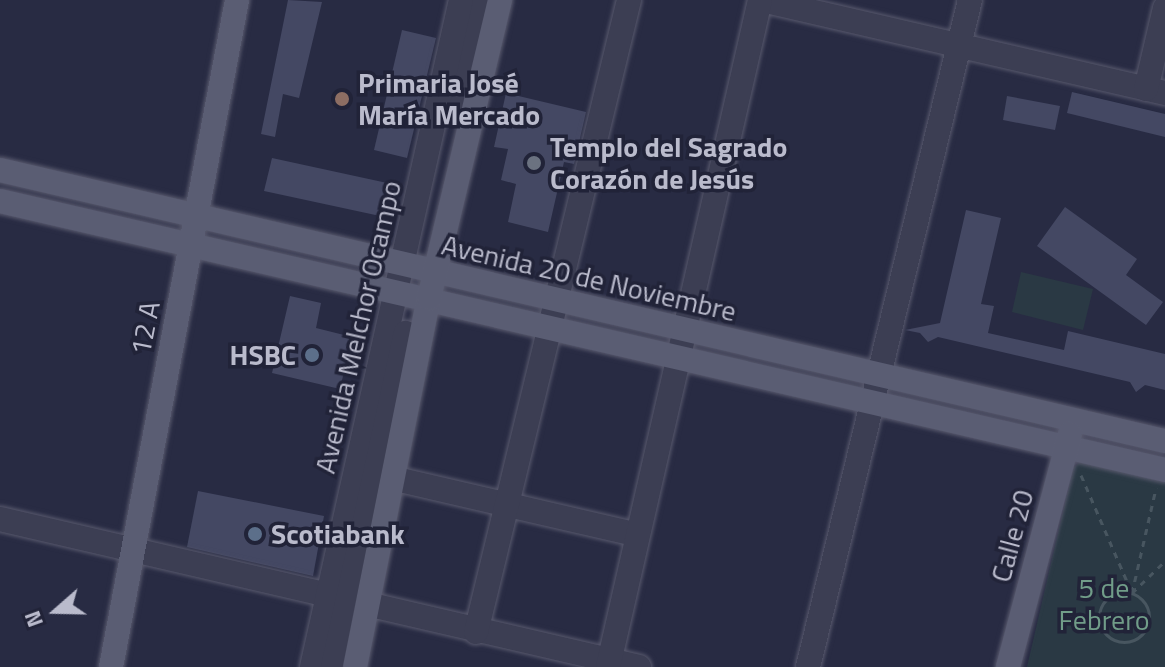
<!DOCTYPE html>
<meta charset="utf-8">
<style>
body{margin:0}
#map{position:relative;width:1165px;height:667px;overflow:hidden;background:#282b43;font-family:"Titillium Web",sans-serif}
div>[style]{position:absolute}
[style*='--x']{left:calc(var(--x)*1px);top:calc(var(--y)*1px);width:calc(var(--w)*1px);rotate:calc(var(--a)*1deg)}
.green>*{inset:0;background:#2a3944}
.building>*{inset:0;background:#444863}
.path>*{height:3px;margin-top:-1.5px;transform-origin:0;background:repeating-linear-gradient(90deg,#485660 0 6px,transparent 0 12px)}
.path>.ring{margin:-1.5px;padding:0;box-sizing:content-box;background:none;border:3px solid #485660;border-radius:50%}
.roads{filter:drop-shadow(0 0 2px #58596d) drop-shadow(0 0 2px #58596d)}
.minor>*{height:24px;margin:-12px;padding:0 12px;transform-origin:12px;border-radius:12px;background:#3c3e53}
.major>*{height:24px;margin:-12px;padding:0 12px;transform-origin:12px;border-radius:12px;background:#5a5d73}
.dots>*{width:22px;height:22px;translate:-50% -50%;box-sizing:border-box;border:4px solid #212338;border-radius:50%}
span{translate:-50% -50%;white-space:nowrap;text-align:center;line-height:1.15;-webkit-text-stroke:7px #212338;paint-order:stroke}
.poi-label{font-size:28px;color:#babbcc;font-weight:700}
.left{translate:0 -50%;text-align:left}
.right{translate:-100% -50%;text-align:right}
.street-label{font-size:28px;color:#babbcc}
.park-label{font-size:28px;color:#719d89}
.north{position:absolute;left:16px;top:571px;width:80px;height:80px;-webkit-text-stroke:6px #212338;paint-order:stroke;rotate:250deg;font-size:22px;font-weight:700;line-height:32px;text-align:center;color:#babbcc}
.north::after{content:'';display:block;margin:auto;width:28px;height:36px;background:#babbcc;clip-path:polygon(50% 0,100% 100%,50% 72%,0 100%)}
</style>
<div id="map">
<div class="green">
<div style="clip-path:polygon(1021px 272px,1093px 289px,1083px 330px,1012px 312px)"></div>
<div style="clip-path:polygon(1081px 461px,1165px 482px,1165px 667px,1027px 667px,1073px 468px)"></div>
</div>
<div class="building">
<div style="clip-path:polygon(288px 0,322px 2px,299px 98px,283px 94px,275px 137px,261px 134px)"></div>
<div style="clip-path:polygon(402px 30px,436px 38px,407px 158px,374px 150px)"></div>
<div style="clip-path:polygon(1072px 92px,1165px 114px,1165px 137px,1067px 113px)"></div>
<div style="clip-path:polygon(506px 93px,586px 112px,574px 164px,564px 162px,548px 232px,508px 222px,516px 184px,501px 180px,508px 149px,494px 147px)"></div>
<div style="clip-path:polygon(1007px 96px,1060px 106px,1055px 130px,1003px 120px)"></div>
<div style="clip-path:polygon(272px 158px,401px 186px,394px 219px,264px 191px)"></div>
<div style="clip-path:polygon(1065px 207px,1137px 259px,1126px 275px,1163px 302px,1146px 325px,1037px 246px)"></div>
<div style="clip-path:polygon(966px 210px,1001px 218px,981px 304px,994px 306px,988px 333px,1064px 350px,1068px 331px,1165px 354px,1165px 390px,1145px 385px,1136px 392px,1130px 382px,938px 337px,928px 342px,920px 333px,905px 330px,940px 323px)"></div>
<div style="clip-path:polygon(290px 296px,321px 303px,316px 328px,352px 337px,340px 389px,272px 373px)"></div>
<div style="clip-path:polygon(198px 491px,324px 516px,313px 576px,187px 547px)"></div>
</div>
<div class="path">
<div style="--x:1081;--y:475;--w:129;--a:66.6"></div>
<div style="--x:1132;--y:593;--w:108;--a:-77.1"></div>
<div class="ring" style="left:1099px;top:592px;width:47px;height:47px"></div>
<div style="--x:1132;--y:593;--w:46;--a:-44.1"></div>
</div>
<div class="roads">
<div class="minor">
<div style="--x:762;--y:0;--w:414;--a:13"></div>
<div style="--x:1146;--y:89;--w:83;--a:-76.8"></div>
<div style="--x:454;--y:106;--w:109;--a:-76.7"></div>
<div style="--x:396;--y:479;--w:244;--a:13"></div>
<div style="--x:0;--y:519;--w:656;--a:13.04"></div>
<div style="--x:476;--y:632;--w:650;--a:-76.39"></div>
<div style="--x:312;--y:667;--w:683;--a:-77.41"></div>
<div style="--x:333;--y:667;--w:342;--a:-77.7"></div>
<div style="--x:608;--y:667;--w:684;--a:-77.16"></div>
<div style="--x:808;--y:667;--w:686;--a:-76.35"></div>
</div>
<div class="major">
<div style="--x:0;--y:170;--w:1196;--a:13.1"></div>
<div style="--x:0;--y:201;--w:1196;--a:13"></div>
<div style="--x:111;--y:667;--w:679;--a:-79.3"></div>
<div style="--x:355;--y:667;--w:376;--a:-78.7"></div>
<div style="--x:429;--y:298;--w:306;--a:-76.6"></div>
<div style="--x:1008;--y:667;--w:241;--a:-75.1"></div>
</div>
</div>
<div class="dots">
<div style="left:342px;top:99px;background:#8d6e63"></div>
<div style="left:534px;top:163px;background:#6b7280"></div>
<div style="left:312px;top:355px;background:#5c6f8a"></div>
<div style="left:255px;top:534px;background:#5c6f8a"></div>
</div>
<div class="poi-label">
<span class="left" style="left:358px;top:99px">Primaria José<br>María Mercado</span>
<span class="left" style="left:550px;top:163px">Templo del Sagrado<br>Corazón de Jesús</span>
<span class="right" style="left:296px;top:355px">HSBC</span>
<span class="left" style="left:271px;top:534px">Scotiabank</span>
</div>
<div class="street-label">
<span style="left:589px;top:278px;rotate:13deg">Avenida 20 de Noviembre</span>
<span style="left:358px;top:327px;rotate:-77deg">Avenida Melchor Ocampo</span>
<span style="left:145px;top:328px;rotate:-79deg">12 A</span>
<span style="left:1012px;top:536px;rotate:-75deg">Calle 20</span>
</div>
<div class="park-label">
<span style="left:1104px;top:604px">5 de<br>Febrero</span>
</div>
<div class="north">N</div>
</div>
